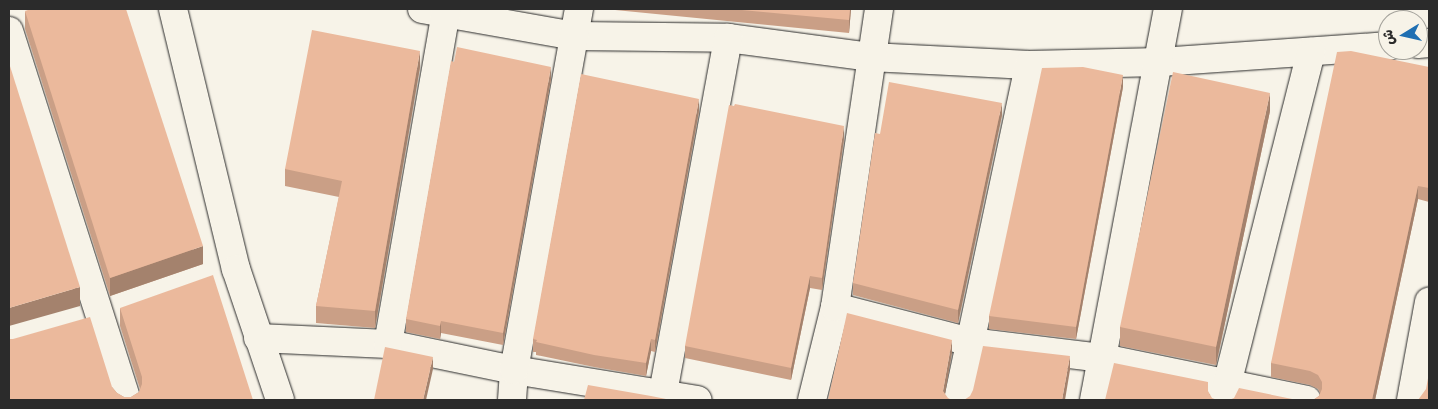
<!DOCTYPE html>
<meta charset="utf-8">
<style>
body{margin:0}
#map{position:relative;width:1438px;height:409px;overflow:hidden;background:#f7f3e8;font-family:"Comic Neue","Playpen Sans Arabic",sans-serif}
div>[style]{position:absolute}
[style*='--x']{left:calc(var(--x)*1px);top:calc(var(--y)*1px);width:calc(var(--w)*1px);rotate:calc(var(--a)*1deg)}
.roads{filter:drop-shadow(0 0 1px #2b2b2b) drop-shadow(0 0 1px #2b2b2b)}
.minor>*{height:28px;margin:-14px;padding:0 14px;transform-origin:14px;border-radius:14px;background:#f7f3e8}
.wall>*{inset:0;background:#ca9f86}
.shaded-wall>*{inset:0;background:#a4826d}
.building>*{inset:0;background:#ebb99c}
span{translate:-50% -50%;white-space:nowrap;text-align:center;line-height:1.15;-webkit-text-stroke:4px #f7f3e8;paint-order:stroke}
.frame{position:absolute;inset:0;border:10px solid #2b2b2b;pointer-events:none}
.north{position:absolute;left:1378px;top:10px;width:50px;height:50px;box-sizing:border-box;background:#f7f3e8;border:1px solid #a5a39c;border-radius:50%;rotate:261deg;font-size:14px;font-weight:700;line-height:20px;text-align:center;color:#2b2b2b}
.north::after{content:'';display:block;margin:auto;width:18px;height:22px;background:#1f6fb2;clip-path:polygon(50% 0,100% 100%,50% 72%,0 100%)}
</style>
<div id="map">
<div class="roads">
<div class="minor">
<div style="--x:173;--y:9;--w:268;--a:76.4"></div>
<div style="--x:236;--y:269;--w:138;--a:71.4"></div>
<div style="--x:422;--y:9;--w:155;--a:10"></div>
<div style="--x:575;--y:36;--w:153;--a:0.7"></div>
<div style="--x:728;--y:38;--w:143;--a:7.6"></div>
<div style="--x:870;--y:57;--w:159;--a:2.9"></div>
<div style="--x:1029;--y:65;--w:131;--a:-1.3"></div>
<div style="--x:1160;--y:62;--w:229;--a:-4"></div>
<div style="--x:9;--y:31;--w:387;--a:72.3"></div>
<div style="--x:1418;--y:44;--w:11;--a:-5"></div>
<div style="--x:835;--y:307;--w:139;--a:14.5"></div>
<div style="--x:970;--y:342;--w:134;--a:6.9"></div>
<div style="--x:1103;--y:358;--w:208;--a:11.6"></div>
<div style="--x:258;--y:338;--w:130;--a:2.6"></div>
<div style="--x:388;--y:344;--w:129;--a:11.7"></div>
<div style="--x:514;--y:370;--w:186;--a:9.3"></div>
<div style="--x:388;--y:344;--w:337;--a:-80.1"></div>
<div style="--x:663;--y:393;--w:361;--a:-79.6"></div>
<div style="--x:512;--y:400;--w:30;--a:-86"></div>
<div style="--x:514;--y:370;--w:367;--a:-79.8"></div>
<div style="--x:812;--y:400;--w:96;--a:-76.1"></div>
<div style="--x:835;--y:307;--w:301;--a:-81.6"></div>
<div style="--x:958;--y:400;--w:342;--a:-78"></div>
<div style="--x:1094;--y:400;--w:398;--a:-79.3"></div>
<div style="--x:1223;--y:400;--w:359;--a:-75.8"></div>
<div style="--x:1411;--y:400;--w:100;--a:-79.6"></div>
</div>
</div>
<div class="wall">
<div style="clip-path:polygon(605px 9px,851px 9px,849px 33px)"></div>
<div style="clip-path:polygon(25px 11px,203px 264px,110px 296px,25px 29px)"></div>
<div style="clip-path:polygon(420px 67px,375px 328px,316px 323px,316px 306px,339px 197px,285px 186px,285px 169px)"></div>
<div style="clip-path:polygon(1429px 67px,1429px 202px,1418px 199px,1375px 400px,1313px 400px,1319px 396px,1320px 393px,1318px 389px,1310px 385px,1271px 377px,1271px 363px)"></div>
<div style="clip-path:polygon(551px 79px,503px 345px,441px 333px,440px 339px,406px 332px,406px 319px)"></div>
<div style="clip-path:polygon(1123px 87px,1076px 339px,989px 329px,989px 316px)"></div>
<div style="clip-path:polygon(699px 111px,655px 352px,651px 351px,646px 376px,594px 367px,536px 355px,536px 352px,533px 352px,533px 339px)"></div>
<div style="clip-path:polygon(1270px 111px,1216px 365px,1120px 346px,1120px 327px)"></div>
<div style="clip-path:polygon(1002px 115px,958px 323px,853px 295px,853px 283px,880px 134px)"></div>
<div style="clip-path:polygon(844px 139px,822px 290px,810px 288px,791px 380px,685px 358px,685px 346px)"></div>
<div style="clip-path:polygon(120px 308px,253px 400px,9px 400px,112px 387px,117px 393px,124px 397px,131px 397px,139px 392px,140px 389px,120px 326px)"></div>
</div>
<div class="shaded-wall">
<div style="clip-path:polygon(850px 9px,851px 9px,849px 33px,849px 20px)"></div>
<div style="clip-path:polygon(420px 51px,420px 67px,375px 328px,375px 311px)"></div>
<div style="clip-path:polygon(551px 67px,551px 79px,503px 345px,503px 333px)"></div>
<div style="clip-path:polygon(1123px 75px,1123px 87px,1076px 339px,1076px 327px)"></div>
<div style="clip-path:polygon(1270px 93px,1270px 111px,1216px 365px,1216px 347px)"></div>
<div style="clip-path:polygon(699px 99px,699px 111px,655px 352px,655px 340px)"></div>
<div style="clip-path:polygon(1002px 103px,1002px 115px,958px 323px,958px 310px)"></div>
<div style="clip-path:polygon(844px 126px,844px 139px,822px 290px,822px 278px)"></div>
<div style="clip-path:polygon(1418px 186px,1418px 199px,1375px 400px,1372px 400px)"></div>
<div style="clip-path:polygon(203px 246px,203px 264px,110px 296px,110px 278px)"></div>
<div style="clip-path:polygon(810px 276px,810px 288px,791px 380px,791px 368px)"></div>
<div style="clip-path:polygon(80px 287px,80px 306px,9px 326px,9px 308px)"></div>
<div style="clip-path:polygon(441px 321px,441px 333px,440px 339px,440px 326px)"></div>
<div style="clip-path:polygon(651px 339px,651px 351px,646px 376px,646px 363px)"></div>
<div style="clip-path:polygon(952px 340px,952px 353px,944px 400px,943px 391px)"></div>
<div style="clip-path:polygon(1070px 356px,1070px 370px,1065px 400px,1062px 400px)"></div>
<div style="clip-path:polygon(433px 357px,433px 369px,426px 400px,423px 400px)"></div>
</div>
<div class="building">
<div style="clip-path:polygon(31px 9px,126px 9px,203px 246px,110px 278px,25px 11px)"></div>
<div style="clip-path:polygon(731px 9px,850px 9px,849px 20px)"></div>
<div style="clip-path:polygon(312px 30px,420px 51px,375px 311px,316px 306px,342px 181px,285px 169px)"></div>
<div style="clip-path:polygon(457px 47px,551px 67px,503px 333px,441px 321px,440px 326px,406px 319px,451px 61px,454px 62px)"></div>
<div style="clip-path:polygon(1351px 51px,1429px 67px,1429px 188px,1418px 186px,1372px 400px,1313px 400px,1319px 396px,1322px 389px,1322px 382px,1318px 375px,1310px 371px,1271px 363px,1337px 52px)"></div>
<div style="clip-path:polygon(9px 63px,80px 287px,9px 308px)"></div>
<div style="clip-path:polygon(1083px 67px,1123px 75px,1076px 327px,989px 316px,1042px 68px)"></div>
<div style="clip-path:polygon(1173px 72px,1270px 93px,1216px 347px,1120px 327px)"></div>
<div style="clip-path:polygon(581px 74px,699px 99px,655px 340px,651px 339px,646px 363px,594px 355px,536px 342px,537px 340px,533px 339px)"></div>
<div style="clip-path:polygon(889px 82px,1002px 103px,958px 310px,853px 283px,875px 133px,880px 134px)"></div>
<div style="clip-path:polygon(735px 104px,844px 126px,822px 278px,810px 276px,791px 368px,685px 346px,729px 105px,734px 106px)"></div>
<div style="clip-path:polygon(213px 275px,253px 400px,9px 400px,9px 339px,13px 339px,90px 317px,112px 387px,117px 393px,124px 397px,131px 397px,139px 392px,142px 384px,142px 377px,120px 308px)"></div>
<div style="clip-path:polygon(847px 313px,952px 340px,943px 391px,948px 398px,952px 400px,828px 400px)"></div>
<div style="clip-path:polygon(983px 346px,1070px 356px,1062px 400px,964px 400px,970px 396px,973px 390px)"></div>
<div style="clip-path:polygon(385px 347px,433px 357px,423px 400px,374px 400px)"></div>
<div style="clip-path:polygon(1114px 363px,1208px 382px,1208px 391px,1212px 398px,1217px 400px,1105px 400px)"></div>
<div style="clip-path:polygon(1429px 373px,1429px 400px,1418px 400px,1426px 389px)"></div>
<div style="clip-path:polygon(588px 385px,651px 396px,671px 400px,584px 400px)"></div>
<div style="clip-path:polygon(1239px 388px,1297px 400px,1229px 400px,1234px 398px)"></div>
</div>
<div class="frame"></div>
<div class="north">ش</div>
</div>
